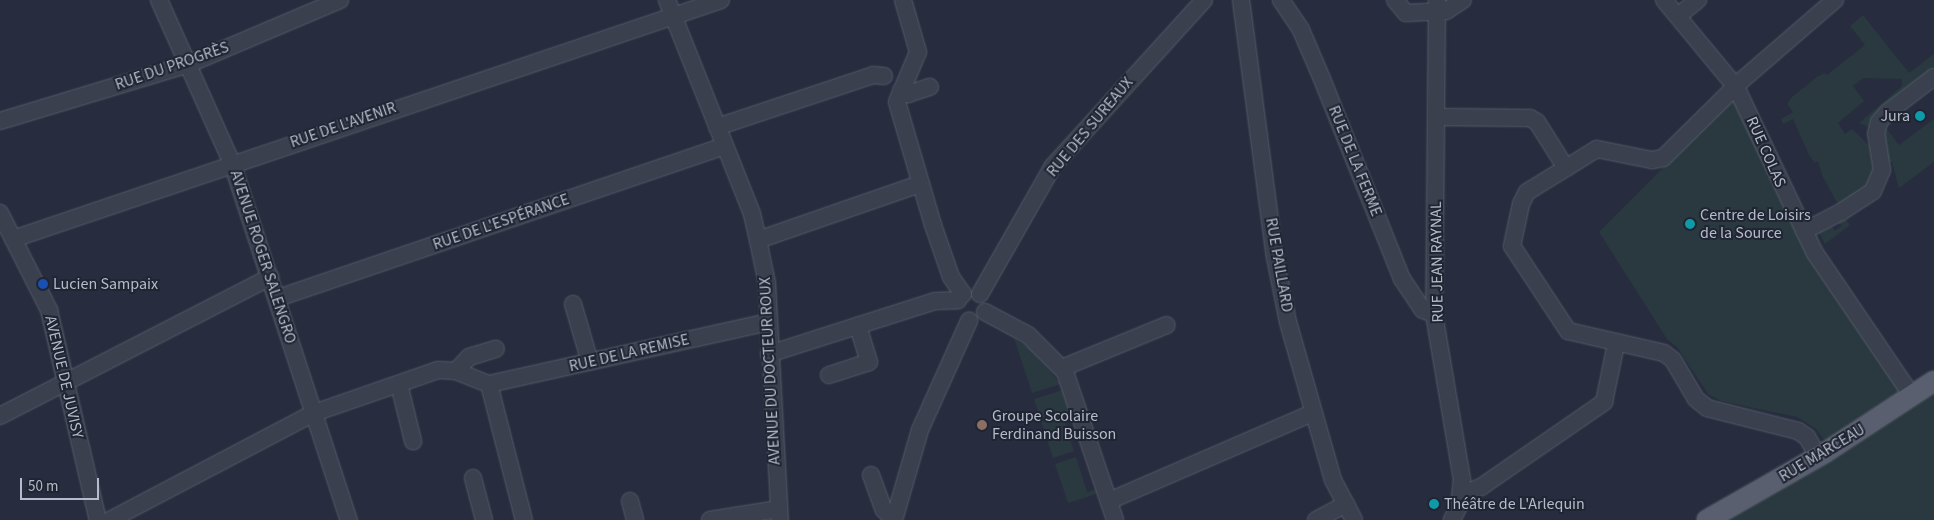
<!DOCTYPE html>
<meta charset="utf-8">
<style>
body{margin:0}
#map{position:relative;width:1934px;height:520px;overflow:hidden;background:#272d3e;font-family:"Source Sans 3",sans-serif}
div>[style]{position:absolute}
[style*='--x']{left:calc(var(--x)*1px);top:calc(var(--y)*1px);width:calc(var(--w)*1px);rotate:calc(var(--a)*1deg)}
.green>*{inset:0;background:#29393f}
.roads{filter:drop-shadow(0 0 1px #555b69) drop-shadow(0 0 1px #555b69)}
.minor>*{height:16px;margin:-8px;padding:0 8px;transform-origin:8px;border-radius:8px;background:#3b404e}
.major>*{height:20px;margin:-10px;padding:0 10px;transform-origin:10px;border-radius:10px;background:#595f6e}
.dots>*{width:14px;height:14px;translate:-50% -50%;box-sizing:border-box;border:2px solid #1f2533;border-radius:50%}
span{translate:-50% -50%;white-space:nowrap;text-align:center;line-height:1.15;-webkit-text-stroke:4px #1f2533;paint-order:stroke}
.street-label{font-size:16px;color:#b7bbc9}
.poi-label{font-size:16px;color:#b7bbc9}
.right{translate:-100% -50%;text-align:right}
.left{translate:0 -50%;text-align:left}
.scale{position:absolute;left:20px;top:478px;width:79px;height:22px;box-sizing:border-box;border:2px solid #b7bbc9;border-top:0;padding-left:6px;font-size:15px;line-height:18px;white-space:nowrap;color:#b7bbc9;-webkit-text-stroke:4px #1f2533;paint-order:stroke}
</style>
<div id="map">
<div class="green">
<div style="clip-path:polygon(1863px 15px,1909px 73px,1934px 54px,1934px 73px,1871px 128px,1859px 123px,1902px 86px,1902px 79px,1863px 78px,1853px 86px,1864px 101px,1838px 123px,1845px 134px,1852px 129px,1874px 150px,1875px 183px,1839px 206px,1823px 177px,1818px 161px,1815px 163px,1809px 155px,1793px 119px,1783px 124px,1781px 119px,1793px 112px,1787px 104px,1792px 97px,1817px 77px,1825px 73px,1827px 75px,1865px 45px,1850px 26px)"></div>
<div style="clip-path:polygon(1734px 97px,1785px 209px,1907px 395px,1835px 440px,1824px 440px,1816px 429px,1797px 417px,1721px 401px,1708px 394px,1677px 347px,1667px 339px,1599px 232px)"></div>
<div style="clip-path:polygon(1934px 119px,1934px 162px,1899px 188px,1892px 162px,1884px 163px,1884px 125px,1899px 145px)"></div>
<div style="clip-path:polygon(1842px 215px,1850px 225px,1825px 244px,1817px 229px,1830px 223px,1835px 231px,1842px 225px,1833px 221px)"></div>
<div style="clip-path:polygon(1014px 338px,1030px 349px,1061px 384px,1032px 393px)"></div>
<div style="clip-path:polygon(1934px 389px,1934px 520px,1717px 520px)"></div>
<div style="clip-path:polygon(1063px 390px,1072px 420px,1065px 422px,1074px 451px,1053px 458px,1034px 399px)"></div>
<div style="clip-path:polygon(1076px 457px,1087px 492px,1098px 489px,1099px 493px,1068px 503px,1055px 464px)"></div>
</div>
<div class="roads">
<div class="minor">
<div style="--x:159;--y:0;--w:179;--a:65.9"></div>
<div style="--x:232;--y:163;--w:376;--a:71.9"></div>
<div style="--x:667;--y:0;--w:230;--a:68.3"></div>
<div style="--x:752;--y:214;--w:27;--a:77"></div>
<div style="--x:758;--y:240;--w:44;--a:78.2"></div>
<div style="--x:767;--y:283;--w:237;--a:86.9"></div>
<div style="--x:903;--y:0;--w:54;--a:73.9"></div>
<div style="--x:918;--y:52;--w:54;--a:112.8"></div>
<div style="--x:897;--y:102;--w:128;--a:73.7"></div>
<div style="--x:933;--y:225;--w:55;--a:70.9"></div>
<div style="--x:951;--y:277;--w:21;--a:55"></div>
<div style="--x:1241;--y:0;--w:259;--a:82.5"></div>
<div style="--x:1275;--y:257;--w:66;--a:78.7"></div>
<div style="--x:1288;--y:322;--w:164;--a:74.1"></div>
<div style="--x:1333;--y:480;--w:45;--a:62.3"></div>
<div style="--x:1281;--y:0;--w:36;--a:56"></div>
<div style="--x:1301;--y:30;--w:53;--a:66.8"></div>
<div style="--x:1322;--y:79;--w:215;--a:68.2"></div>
<div style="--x:1402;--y:279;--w:37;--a:56"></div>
<div style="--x:1423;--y:310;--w:12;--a:20"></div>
<div style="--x:1395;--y:0;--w:17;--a:50"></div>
<div style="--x:1406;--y:13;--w:40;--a:-2.9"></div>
<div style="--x:1446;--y:11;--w:20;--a:-33"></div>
<div style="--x:1437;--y:0;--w:314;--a:90.5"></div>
<div style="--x:1434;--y:314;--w:167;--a:80.4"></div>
<div style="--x:1462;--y:479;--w:27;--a:96"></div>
<div style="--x:1459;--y:506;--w:16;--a:117"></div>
<div style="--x:1664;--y:0;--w:113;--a:50.4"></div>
<div style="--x:1736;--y:87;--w:184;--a:64.6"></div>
<div style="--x:1815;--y:253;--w:162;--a:55.8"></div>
<div style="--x:1678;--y:16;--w:26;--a:-39"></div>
<div style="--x:901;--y:91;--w:8;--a:23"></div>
<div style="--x:908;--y:94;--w:23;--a:-18"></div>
<div style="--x:1437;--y:117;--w:93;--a:0.6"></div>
<div style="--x:1530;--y:118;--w:8;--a:30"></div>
<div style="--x:1537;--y:122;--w:54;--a:57.8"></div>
<div style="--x:1566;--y:168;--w:46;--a:148.4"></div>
<div style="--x:1527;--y:192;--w:13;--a:117"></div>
<div style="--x:1521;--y:204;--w:43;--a:102.1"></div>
<div style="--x:1512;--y:246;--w:102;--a:56.6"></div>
<div style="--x:1568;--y:331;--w:98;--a:12.9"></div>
<div style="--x:1664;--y:353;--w:11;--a:38"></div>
<div style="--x:1673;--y:360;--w:45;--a:59.5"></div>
<div style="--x:1696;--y:399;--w:14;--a:39"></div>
<div style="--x:1707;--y:408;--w:94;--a:14.2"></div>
<div style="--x:1798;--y:431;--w:11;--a:34"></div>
<div style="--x:1807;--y:437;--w:23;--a:61"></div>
<div style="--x:0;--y:121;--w:197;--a:-16.8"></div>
<div style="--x:189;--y:64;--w:164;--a:-23"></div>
<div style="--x:717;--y:127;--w:164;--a:-18.4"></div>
<div style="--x:873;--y:75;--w:11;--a:5"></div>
<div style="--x:1566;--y:168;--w:36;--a:-32"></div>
<div style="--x:1597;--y:149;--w:56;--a:11.3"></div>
<div style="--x:1652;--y:160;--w:11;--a:-10"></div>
<div style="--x:1663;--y:158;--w:110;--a:-44.6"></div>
<div style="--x:1741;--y:81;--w:124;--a:-40.8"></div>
<div style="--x:0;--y:213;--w:109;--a:63.2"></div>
<div style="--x:49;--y:310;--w:216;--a:76.9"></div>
<div style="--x:1804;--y:231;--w:42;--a:-27.2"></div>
<div style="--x:1841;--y:212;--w:38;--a:-33"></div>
<div style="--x:1873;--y:191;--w:23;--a:-67"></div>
<div style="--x:1882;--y:170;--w:36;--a:-99"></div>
<div style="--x:1876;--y:134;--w:12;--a:-76"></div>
<div style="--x:1879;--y:122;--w:13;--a:-48"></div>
<div style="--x:1888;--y:112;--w:58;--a:-37.3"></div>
<div style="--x:13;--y:239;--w:747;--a:-18.65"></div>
<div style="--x:758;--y:240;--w:171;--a:-19.1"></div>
<div style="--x:980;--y:294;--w:147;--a:-60.3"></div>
<div style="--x:1053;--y:166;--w:224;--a:-47.7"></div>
<div style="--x:278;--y:298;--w:472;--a:-18.8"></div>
<div style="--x:573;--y:304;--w:60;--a:73.7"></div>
<div style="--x:985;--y:312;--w:49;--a:28.1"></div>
<div style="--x:1028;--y:335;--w:52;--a:45"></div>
<div style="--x:1065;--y:372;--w:156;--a:71.3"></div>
<div style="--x:769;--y:354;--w:174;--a:-17.7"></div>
<div style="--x:935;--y:301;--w:23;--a:-2"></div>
<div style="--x:1062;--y:368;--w:113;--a:-22.3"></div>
<div style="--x:456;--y:371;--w:19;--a:-47"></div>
<div style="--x:469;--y:357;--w:28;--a:-17"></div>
<div style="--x:829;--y:375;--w:42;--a:-18"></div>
<div style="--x:869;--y:362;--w:38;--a:-107"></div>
<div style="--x:399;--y:384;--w:59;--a:76.2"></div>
<div style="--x:489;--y:384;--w:140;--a:75.6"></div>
<div style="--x:0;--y:416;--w:304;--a:-27.2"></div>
<div style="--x:871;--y:475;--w:37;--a:70"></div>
<div style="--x:884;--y:510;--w:13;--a:42"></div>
<div style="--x:473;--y:478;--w:43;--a:75.3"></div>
<div style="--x:1462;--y:490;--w:9;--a:6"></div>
<div style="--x:1471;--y:491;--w:11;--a:-22"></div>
<div style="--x:1481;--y:487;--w:150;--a:-34.6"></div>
<div style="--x:1604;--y:402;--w:59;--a:-78.3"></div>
<div style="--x:630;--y:501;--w:20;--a:75"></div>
<div style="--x:1109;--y:501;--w:221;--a:-23.4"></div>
<div style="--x:110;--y:520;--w:230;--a:-27.7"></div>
<div style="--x:314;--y:413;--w:131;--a:-19.1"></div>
<div style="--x:438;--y:370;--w:18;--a:3"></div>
<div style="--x:456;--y:371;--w:35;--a:22"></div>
<div style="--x:489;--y:384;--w:286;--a:-12.5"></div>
<div style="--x:710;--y:520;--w:70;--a:-9.1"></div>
<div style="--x:894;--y:520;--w:94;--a:-73.9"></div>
<div style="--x:920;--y:430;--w:120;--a:-65.8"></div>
<div style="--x:1316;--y:520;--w:34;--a:-28"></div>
</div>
<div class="major">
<div style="--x:1707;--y:520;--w:137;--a:-29.7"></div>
<div style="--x:1826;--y:452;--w:129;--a:-33.3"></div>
</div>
</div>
<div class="dots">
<div style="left:1920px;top:116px;background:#0f9aa8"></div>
<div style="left:1690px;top:224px;background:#0f9aa8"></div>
<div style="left:43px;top:284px;background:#1a4fb4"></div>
<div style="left:982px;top:425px;background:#8d6e63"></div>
<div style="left:1434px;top:504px;background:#0f9aa8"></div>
</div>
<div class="street-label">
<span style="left:172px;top:66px;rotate:-19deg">RUE DU PROGRÈS</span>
<span style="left:343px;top:125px;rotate:-19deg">RUE DE L'AVENIR</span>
<span style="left:1090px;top:127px;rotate:-50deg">RUE DES SUREAUX</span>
<span style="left:1766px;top:152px;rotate:66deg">RUE COLAS</span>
<span style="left:1355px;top:161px;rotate:68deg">RUE DE LA FERME</span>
<span style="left:501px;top:222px;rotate:-19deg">RUE DE L'ESPÉRANCE</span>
<span style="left:263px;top:257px;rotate:72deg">AVENUE ROGER SALENGRO</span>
<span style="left:1437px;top:262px;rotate:-91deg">RUE JEAN RAYNAL</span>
<span style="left:1279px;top:265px;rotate:80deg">RUE PAILLARD</span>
<span style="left:629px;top:353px;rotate:-13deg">RUE DE LA REMISE</span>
<span style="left:770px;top:371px;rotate:-93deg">AVENUE DU DOCTEUR ROUX</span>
<span style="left:64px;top:377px;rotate:77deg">AVENUE DE JUVISY</span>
<span style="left:1822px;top:453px;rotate:-31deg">RUE MARCEAU</span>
</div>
<div class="poi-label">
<span class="right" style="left:1910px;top:116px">Jura</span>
<span class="left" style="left:1700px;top:224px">Centre de Loisirs<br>de la Source</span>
<span class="left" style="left:53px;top:284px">Lucien Sampaix</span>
<span class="left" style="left:992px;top:425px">Groupe Scolaire<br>Ferdinand Buisson</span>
<span class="left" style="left:1444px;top:504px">Théâtre de L'Arlequin</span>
</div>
<div class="scale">50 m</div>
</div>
